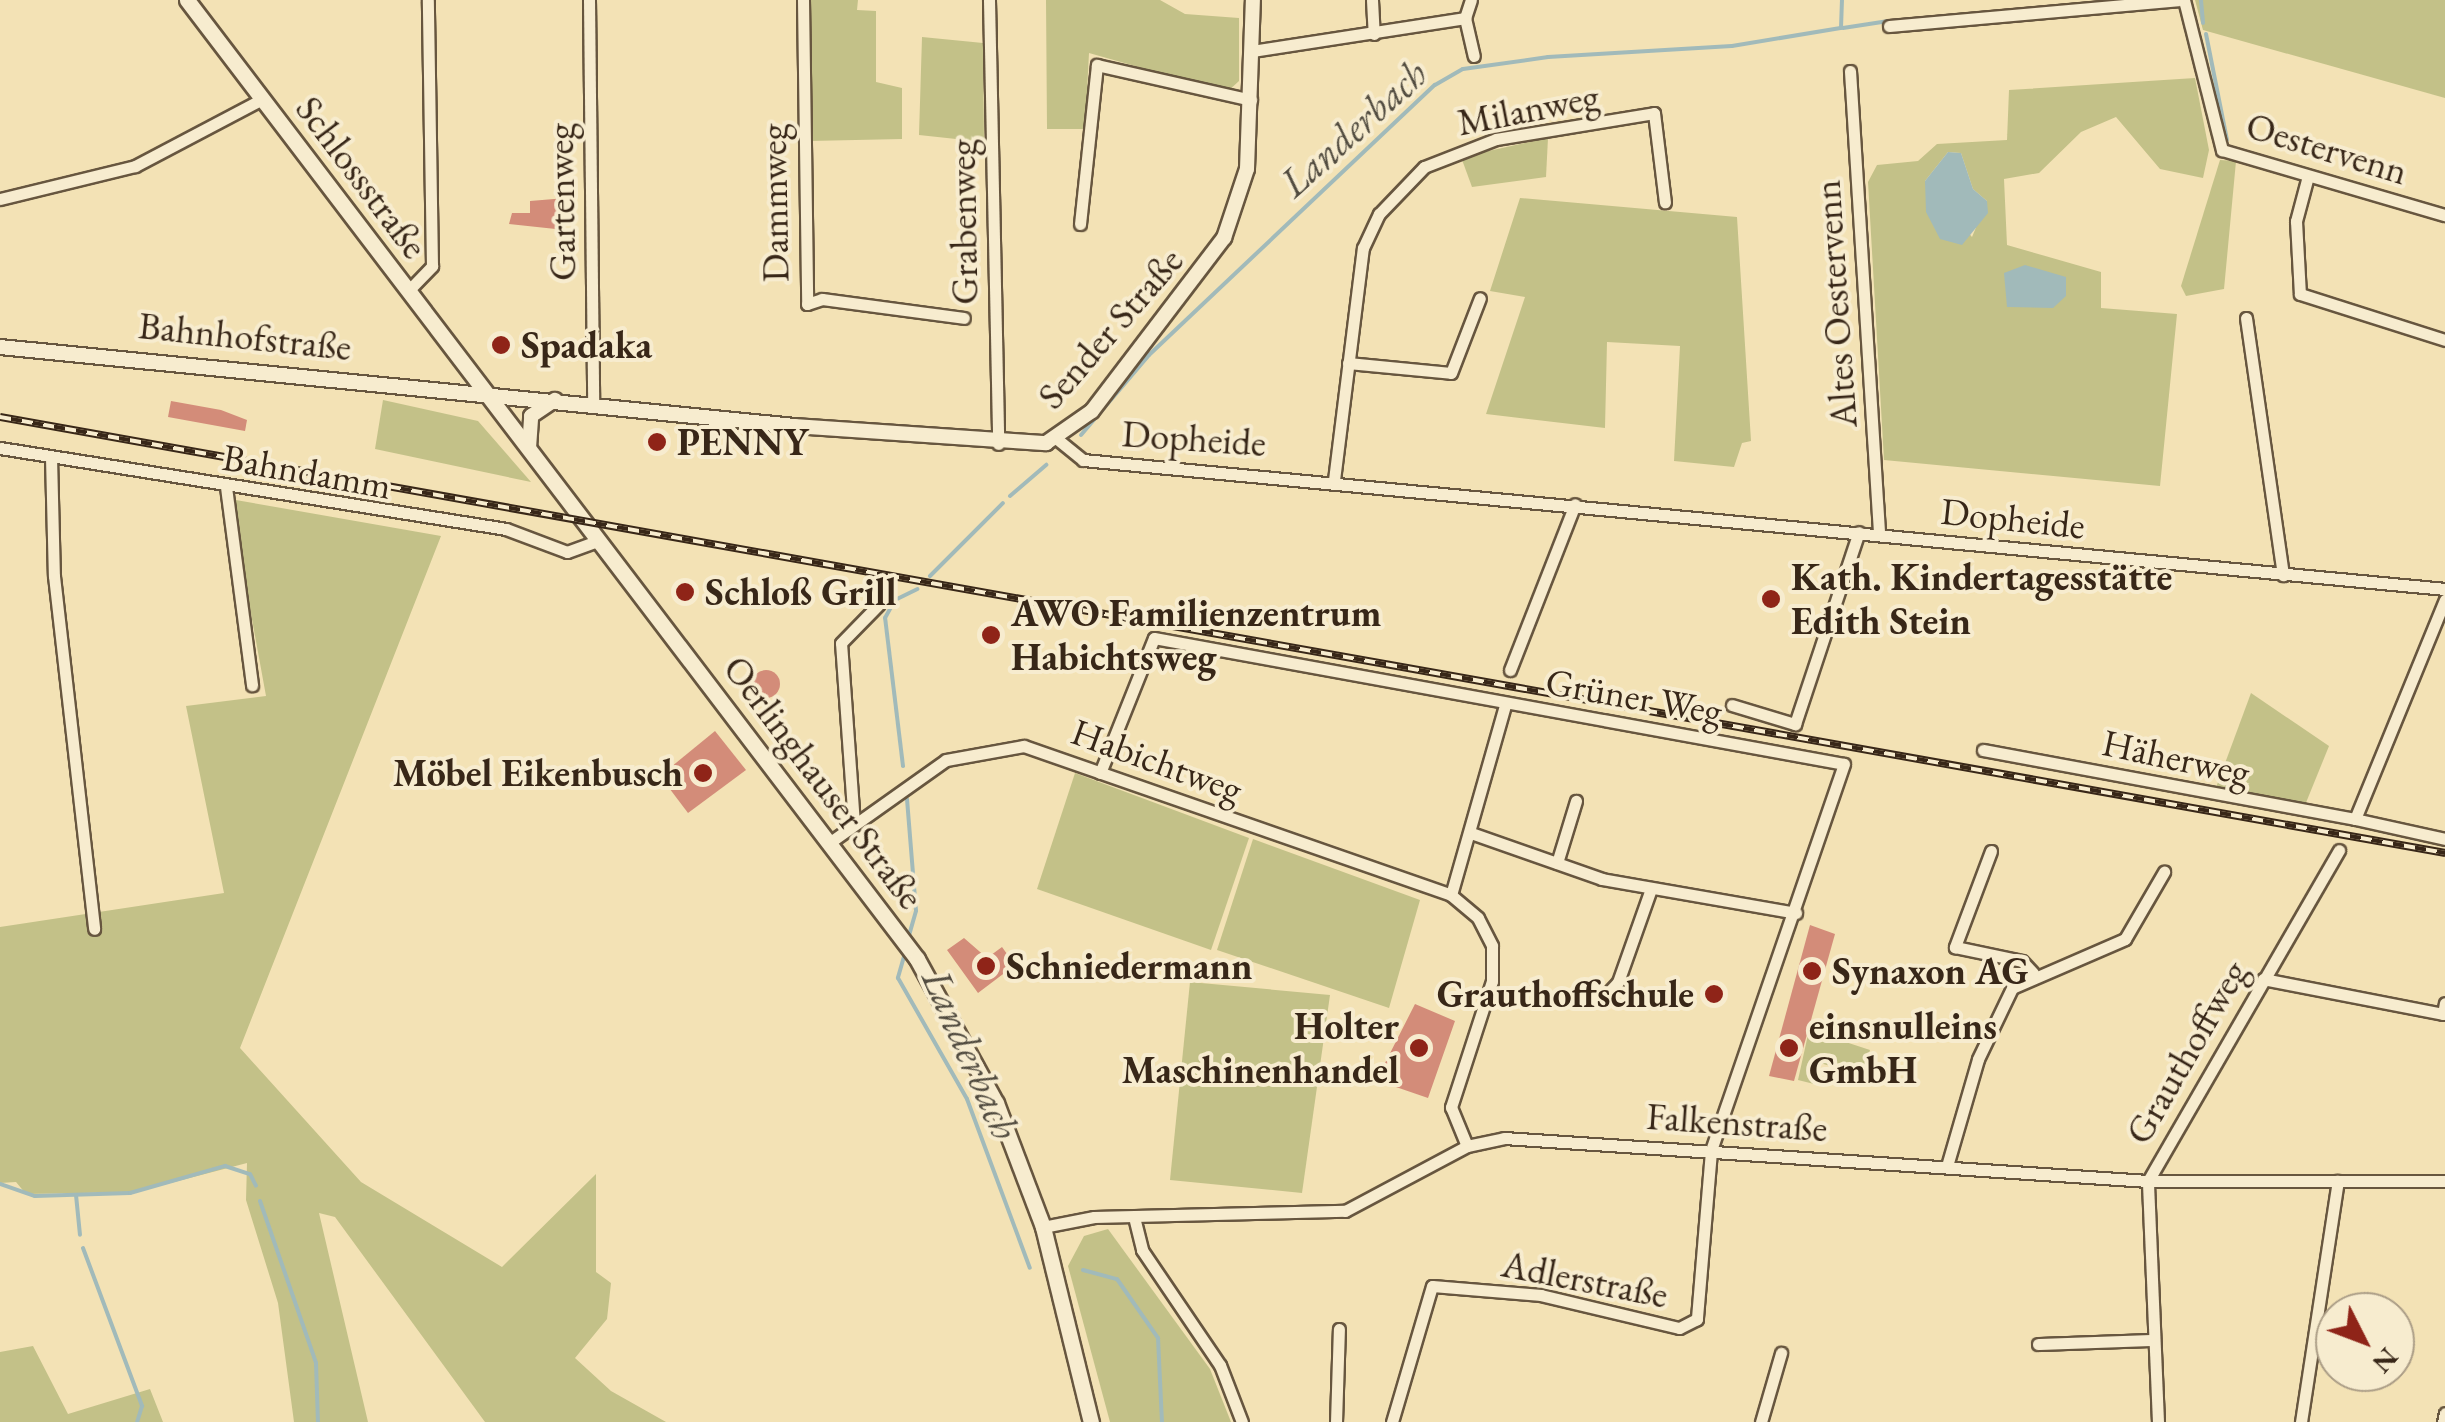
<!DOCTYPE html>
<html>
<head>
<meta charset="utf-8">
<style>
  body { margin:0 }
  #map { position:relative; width:2445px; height:1422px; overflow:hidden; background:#f3e2b5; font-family:"EB Garamond",serif }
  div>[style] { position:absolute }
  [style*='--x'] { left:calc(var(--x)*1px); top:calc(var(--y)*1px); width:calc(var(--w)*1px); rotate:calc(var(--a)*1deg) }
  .green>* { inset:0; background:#c3c188 }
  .water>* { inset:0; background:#a1baba }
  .stream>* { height:4px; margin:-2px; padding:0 2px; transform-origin:2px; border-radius:2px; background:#a1baba }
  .building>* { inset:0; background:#d38c79 }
  .round { border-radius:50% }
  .roads { filter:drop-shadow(2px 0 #67563f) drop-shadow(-2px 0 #67563f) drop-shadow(0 2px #67563f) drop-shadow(0 -2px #67563f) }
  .minor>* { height:11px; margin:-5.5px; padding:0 5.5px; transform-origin:5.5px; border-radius:5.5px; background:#f7eccf }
  .tertiary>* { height:14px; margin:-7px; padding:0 7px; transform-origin:7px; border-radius:7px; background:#f7eccf }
  .secondary>* { height:15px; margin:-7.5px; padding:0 7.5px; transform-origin:7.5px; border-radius:7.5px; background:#f7eccf }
  .rail>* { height:8px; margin-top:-4px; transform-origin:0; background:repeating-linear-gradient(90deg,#f7eccf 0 11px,#382718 0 22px); box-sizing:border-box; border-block:2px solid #382718 }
  .dots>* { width:28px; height:28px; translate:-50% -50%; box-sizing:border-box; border:5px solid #f7eccf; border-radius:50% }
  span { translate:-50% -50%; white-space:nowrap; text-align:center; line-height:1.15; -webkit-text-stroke:8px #f7eccf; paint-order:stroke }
  .street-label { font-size:38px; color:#382718 }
  .poi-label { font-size:38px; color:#382718; font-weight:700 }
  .left { translate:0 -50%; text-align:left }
  .right { translate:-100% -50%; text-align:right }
  .water-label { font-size:40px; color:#524c40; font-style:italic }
  .north { position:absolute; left:2315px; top:1292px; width:100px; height:100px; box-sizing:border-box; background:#f7eccf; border:2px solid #ab9d86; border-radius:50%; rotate:132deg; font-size:28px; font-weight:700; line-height:40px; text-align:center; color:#382718 }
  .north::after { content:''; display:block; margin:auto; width:35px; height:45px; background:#8f2418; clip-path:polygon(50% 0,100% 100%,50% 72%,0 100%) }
</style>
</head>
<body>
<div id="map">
  <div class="green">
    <i style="clip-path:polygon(810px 0,858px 0,857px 10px,876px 11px,876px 82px,902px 88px,902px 139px,809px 141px)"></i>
    <i style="clip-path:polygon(1046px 0,1160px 0,1185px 14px,1239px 18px,1239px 81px,1227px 92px,1089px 53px,1085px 129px,1047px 129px)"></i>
    <i style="clip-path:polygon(2195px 0,2445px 0,2445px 98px,2203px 30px)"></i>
    <i style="clip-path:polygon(922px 37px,983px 43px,984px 142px,919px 135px)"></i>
    <i style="clip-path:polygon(evenodd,2195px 78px,2209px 150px,2203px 178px,2160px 169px,2116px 117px,2081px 132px,2039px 173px,2004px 179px,2007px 245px,2101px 272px,2101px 308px,2177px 314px,2160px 486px,1884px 460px,1868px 182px,1877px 165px,1918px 161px,1937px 144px,2007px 140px,2009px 90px,2195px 78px,1948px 152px,1961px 153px,1973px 189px,1987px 201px,1972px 237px,1925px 181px,1948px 152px)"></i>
    <i style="clip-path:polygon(1548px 138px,1546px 177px,1472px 187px,1461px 157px)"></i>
    <i style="clip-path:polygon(2220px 160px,2236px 161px,2224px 289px,2186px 296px,2181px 286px)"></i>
    <i style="clip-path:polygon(1520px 198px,1737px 217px,1751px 441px,1742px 443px,1734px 467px,1674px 461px,1680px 346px,1607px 342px,1605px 428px,1486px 414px,1525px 297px,1490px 291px)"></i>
    <i style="clip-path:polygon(383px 400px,478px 421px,531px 482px,375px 449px)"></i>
    <i style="clip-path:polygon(230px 499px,441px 536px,240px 1048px,361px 1182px,502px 1267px,596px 1174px,596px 1272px,611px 1283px,607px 1319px,575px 1358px,611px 1391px,666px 1422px,485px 1422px,335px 1217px,319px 1213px,368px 1422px,294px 1422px,278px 1303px,246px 1200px,247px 1163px,136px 1192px,26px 1194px,16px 1182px,0 1183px,0 927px,224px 893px,186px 706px,266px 696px)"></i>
    <i style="clip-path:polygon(2251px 693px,2329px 746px,2303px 810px,2214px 793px)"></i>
    <i style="clip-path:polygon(1075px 773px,1249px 838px,1211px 950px,1037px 889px)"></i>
    <i style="clip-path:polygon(1253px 839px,1420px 900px,1389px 1008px,1217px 950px)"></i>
    <i style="clip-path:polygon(1190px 982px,1330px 995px,1302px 1193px,1170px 1180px)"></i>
    <i style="clip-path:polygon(1809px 1030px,1870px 1050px,1862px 1075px,1820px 1063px,1814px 1084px,1798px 1080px)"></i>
    <i style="clip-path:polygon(1108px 1229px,1210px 1369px,1231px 1422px,1110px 1422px,1068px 1266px,1084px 1236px)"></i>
    <i style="clip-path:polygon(33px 1346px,68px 1414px,150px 1389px,163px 1422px,0 1422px,0 1352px)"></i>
  </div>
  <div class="water">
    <i style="clip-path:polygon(1948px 152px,1961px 153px,1973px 189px,1987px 201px,1988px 213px,1962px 245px,1940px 239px,1926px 212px,1925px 181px)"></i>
    <i style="clip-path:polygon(2025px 265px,2066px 277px,2066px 296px,2053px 308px,2007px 307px,2004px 273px)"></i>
  </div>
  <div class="stream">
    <i style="--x:2201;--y:0;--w:23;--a:85"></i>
    <i style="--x:1843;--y:28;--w:46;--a:-8.8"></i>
    <i style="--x:2206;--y:34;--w:108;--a:78.8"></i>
    <i style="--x:1081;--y:435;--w:105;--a:-49.6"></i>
    <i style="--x:1149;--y:355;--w:393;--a:-43.4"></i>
    <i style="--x:1435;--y:85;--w:32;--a:-30"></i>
    <i style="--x:1463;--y:69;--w:86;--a:-8"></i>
    <i style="--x:1548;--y:57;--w:184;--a:-3.4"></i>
    <i style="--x:1732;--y:46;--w:110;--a:-9.4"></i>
    <i style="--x:1841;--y:28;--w:28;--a:-88"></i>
    <i style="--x:1010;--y:496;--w:48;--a:-40.7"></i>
    <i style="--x:930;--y:576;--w:103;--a:-45"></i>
    <i style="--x:903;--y:766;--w:149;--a:-96.9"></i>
    <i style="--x:885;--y:618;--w:21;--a:-61"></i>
    <i style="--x:895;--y:600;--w:25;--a:-26"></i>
    <i style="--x:907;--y:799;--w:112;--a:85.4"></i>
    <i style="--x:916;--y:911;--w:29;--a:106"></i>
    <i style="--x:905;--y:953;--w:26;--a:106"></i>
    <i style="--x:898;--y:978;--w:139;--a:60.3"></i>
    <i style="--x:967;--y:1099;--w:180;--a:69.6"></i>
    <i style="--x:0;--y:1184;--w:37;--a:19"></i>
    <i style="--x:35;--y:1196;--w:95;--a:-1.8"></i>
    <i style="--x:130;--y:1193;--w:99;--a:-15.9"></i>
    <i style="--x:225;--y:1166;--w:26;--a:18"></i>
    <i style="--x:250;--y:1174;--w:13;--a:63"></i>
    <i style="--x:76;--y:1195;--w:40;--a:84.3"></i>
    <i style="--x:260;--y:1201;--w:171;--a:70.9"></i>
    <i style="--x:316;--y:1363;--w:59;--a:88.1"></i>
    <i style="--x:83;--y:1248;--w:169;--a:69.5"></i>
    <i style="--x:142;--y:1406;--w:17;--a:107"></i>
    <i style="--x:1083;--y:1270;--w:35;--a:15"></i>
    <i style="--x:1117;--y:1279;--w:72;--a:55.2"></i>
    <i style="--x:1158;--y:1338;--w:84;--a:87.3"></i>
  </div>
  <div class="building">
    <i style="clip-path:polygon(566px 198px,565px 230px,509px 224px,512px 213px,530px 213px,530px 201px)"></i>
    <i style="clip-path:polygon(171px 401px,221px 410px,247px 420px,245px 431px,168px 417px)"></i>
    <i class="round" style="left:752px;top:670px;width:28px;height:28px"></i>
    <i style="clip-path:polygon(715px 731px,746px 770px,688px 813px,660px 776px)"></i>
    <i style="clip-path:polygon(1810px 925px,1835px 934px,1794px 1081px,1769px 1076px)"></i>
    <i style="clip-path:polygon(964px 938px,987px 958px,1002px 947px,1015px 965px,978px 993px,947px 950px)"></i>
    <i style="clip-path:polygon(1415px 1004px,1455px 1021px,1428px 1098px,1396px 1087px,1401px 1078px,1382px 1069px)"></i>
  </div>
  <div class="roads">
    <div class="minor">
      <i style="--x:589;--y:0;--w:403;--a:89.4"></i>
      <i style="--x:803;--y:0;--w:304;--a:89.2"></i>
      <i style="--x:807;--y:304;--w:16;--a:-18"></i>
      <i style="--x:822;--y:299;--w:143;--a:7.6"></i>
      <i style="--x:989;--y:0;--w:444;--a:88.8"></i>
      <i style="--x:1372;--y:0;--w:34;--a:87"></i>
      <i style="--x:2184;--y:0;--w:155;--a:75.8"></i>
      <i style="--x:2222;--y:150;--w:232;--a:16.3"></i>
      <i style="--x:1465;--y:18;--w:39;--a:77"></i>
      <i style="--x:1889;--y:26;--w:290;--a:-5.1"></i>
      <i style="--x:1252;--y:51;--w:216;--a:-8.8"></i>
      <i style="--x:1465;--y:18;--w:19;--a:-72"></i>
      <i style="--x:1850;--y:71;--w:463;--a:86.4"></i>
      <i style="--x:2308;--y:176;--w:47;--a:104.9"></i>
      <i style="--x:2296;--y:221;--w:73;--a:86.9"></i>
      <i style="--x:2300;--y:294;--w:152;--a:17.6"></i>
      <i style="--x:0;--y:199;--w:139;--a:-13.7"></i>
      <i style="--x:135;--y:166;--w:144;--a:-27.8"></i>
      <i style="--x:1080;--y:224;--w:160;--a:-83.9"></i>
      <i style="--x:1097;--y:65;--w:158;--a:12.8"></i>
      <i style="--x:408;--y:291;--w:35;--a:-46"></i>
      <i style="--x:432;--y:266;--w:266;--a:-90.9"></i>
      <i style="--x:2246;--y:318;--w:260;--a:81.8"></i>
      <i style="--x:1348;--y:363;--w:103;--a:5.5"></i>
      <i style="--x:1451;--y:373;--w:80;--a:-68.9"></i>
      <i style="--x:1057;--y:439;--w:33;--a:39"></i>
      <i style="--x:1083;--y:460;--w:1368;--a:5.41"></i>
      <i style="--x:0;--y:448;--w:512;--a:9.09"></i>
      <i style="--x:506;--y:529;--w:65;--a:20.7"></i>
      <i style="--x:567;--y:552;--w:33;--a:-20"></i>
      <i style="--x:51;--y:457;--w:119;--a:88.6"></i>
      <i style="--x:54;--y:576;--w:355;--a:83.5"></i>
      <i style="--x:1334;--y:480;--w:234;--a:-82.9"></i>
      <i style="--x:1363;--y:248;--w:38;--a:-65"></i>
      <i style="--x:1379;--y:214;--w:65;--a:-46.2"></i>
      <i style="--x:1424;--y:167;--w:77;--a:-21.3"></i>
      <i style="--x:1496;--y:139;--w:160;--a:-9.3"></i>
      <i style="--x:1654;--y:113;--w:90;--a:83"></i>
      <i style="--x:226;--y:487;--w:200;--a:82.5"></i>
      <i style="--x:1510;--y:670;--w:178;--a:-68.6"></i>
      <i style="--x:1732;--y:705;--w:66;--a:16.8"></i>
      <i style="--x:1795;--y:724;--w:202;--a:-71.6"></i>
      <i style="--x:1983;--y:750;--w:378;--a:10.5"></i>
      <i style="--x:1100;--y:773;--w:145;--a:-68.2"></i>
      <i style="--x:1154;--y:638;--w:701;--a:10.35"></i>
      <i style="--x:1844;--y:764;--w:409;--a:109"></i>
      <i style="--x:1711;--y:1151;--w:169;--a:94.8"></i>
      <i style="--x:1697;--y:1319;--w:20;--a:153"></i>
      <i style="--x:1679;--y:1328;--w:142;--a:-166.6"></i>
      <i style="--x:1541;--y:1295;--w:109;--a:-175.3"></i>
      <i style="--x:1432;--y:1286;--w:142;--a:106.4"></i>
      <i style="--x:2355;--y:819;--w:237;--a:-67.7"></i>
      <i style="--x:2355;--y:819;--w:92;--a:12.5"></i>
      <i style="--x:854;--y:824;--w:181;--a:-94.1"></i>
      <i style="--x:841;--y:643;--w:54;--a:-45.7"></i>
      <i style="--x:1471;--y:833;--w:139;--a:19.3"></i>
      <i style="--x:1602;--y:879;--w:197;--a:9.9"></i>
      <i style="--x:829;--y:843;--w:143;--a:-35.4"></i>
      <i style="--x:946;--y:760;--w:79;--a:-10.2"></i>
      <i style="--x:1024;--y:746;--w:452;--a:19.2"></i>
      <i style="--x:1451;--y:895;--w:35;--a:40"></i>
      <i style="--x:1478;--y:918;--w:31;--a:63"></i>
      <i style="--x:1492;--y:946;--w:35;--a:90"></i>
      <i style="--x:1492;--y:981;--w:133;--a:108"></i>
      <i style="--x:1451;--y:1107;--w:42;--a:67.7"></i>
      <i style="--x:1991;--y:851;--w:103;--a:110.6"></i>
      <i style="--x:1955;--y:947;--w:68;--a:11.8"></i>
      <i style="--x:2022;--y:961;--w:16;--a:47"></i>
      <i style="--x:1557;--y:863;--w:65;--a:-73"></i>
      <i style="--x:1451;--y:895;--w:198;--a:-74.1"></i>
      <i style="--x:2263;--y:979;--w:183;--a:11"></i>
      <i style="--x:2443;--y:1014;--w:11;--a:-80"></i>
      <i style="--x:1607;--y:994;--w:16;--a:-47"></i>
      <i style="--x:1618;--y:982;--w:99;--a:-70.5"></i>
      <i style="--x:1947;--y:1166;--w:111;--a:-73.8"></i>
      <i style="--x:1978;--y:1059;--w:79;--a:-64.4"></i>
      <i style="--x:2012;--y:988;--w:123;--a:-23.4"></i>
      <i style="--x:2125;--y:939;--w:78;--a:-59.8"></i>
      <i style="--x:1135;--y:1221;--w:30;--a:76"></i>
      <i style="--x:1142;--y:1250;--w:139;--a:55.9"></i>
      <i style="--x:1220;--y:1365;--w:61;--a:68.9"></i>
      <i style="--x:1043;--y:1227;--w:52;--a:-11.1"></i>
      <i style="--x:1094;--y:1217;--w:251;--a:-1.4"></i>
      <i style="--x:1345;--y:1211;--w:138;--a:-28"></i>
      <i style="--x:1467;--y:1146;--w:38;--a:-12"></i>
      <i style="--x:1504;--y:1138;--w:645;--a:3.82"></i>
      <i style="--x:2148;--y:1181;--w:297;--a:0"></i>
      <i style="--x:2038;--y:1344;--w:114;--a:-2"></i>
      <i style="--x:1336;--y:1422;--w:93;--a:-88.2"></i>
      <i style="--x:1761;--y:1422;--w:72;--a:-73.8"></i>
      <i style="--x:2158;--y:1422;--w:241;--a:-92.4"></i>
      <i style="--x:2148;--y:1181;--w:382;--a:-60"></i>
      <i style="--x:2301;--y:1422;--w:244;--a:-81.3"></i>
      <i style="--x:2443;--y:1422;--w:9;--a:-77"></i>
    </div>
    <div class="tertiary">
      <i style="--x:0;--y:347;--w:798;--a:5.68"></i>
      <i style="--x:794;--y:426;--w:253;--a:3.9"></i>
      <i style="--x:1046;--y:443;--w:56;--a:-34.8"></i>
      <i style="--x:1092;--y:411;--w:218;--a:-52.7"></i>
      <i style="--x:1224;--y:238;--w:73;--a:-71.6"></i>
      <i style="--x:1247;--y:169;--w:169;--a:-88"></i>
      <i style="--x:529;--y:448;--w:32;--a:-86"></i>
      <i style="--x:531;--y:416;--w:29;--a:-34"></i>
    </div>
    <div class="secondary">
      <i style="--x:187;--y:0;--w:1205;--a:52.72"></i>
      <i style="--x:917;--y:959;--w:164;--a:61.3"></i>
      <i style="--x:996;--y:1103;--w:133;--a:69.2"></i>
      <i style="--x:1043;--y:1227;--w:201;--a:76.2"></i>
    </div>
  </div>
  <div class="rail">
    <i style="--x:0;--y:417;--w:2484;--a:10.11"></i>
  </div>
  <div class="dots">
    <i style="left:501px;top:345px;background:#8f2418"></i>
    <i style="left:657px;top:442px;background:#8f2418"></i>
    <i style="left:685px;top:592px;background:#8f2418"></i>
    <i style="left:1771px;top:599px;background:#8f2418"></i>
    <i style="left:991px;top:635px;background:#8f2418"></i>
    <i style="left:703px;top:773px;background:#8f2418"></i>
    <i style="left:986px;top:966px;background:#8f2418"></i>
    <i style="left:1812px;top:971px;background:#8f2418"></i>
    <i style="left:1714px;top:994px;background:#8f2418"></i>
    <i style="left:1419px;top:1048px;background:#8f2418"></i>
    <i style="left:1789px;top:1048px;background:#8f2418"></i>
  </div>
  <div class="street-label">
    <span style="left:1528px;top:109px;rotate:-11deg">Milanweg</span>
    <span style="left:2327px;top:148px;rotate:17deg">Oestervenn</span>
    <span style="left:362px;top:177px;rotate:53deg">Schlossstraße</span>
    <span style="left:561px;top:202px;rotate:-91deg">Gartenweg</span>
    <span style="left:774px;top:203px;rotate:-91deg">Dammweg</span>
    <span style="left:963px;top:222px;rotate:-91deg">Grabenweg</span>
    <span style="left:1835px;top:304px;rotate:-94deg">Altes Oestervenn</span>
    <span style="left:1110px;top:328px;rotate:-49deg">Sender Straße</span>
    <span style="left:245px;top:336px;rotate:6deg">Bahnhofstraße</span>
    <span style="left:1194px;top:438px;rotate:4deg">Dopheide</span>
    <span style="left:307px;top:471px;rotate:10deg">Bahndamm</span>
    <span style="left:2013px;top:518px;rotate:6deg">Dopheide</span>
    <span style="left:1634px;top:696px;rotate:10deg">Grüner Weg</span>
    <span style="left:2176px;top:757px;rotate:12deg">Häherweg</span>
    <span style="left:1157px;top:760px;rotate:20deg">Habichtweg</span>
    <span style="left:824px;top:782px;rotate:53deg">Oerlinghauser Straße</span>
    <span style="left:2186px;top:1052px;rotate:-60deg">Grauthoffweg</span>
    <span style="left:1737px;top:1122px;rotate:4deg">Falkenstraße</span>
    <span style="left:1585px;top:1279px;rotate:11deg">Adlerstraße</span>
  </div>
  <div class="poi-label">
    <span class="left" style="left:521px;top:345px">Spadaka</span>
    <span class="left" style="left:677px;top:442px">PENNY</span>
    <span class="left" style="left:1791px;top:599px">Kath. Kindertagesstätte<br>Edith Stein</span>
    <span class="left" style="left:705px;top:592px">Schloß Grill</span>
    <span class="left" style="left:1011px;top:635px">AWO Familienzentrum<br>Habichtsweg</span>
    <span class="right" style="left:683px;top:773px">Möbel Eikenbusch</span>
    <span class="left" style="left:1006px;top:966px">Schniedermann</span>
    <span class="left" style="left:1832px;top:971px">Synaxon AG</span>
    <span class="right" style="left:1694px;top:994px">Grauthoffschule</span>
    <span class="right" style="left:1399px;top:1048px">Holter<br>Maschinenhandel</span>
    <span class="left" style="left:1809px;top:1048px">einsnulleins<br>GmbH</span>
  </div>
  <div class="water-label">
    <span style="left:1353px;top:128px;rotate:-42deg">Landerbach</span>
    <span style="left:971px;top:1054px;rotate:66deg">Landerbach</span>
  </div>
  <div class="north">N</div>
</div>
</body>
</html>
